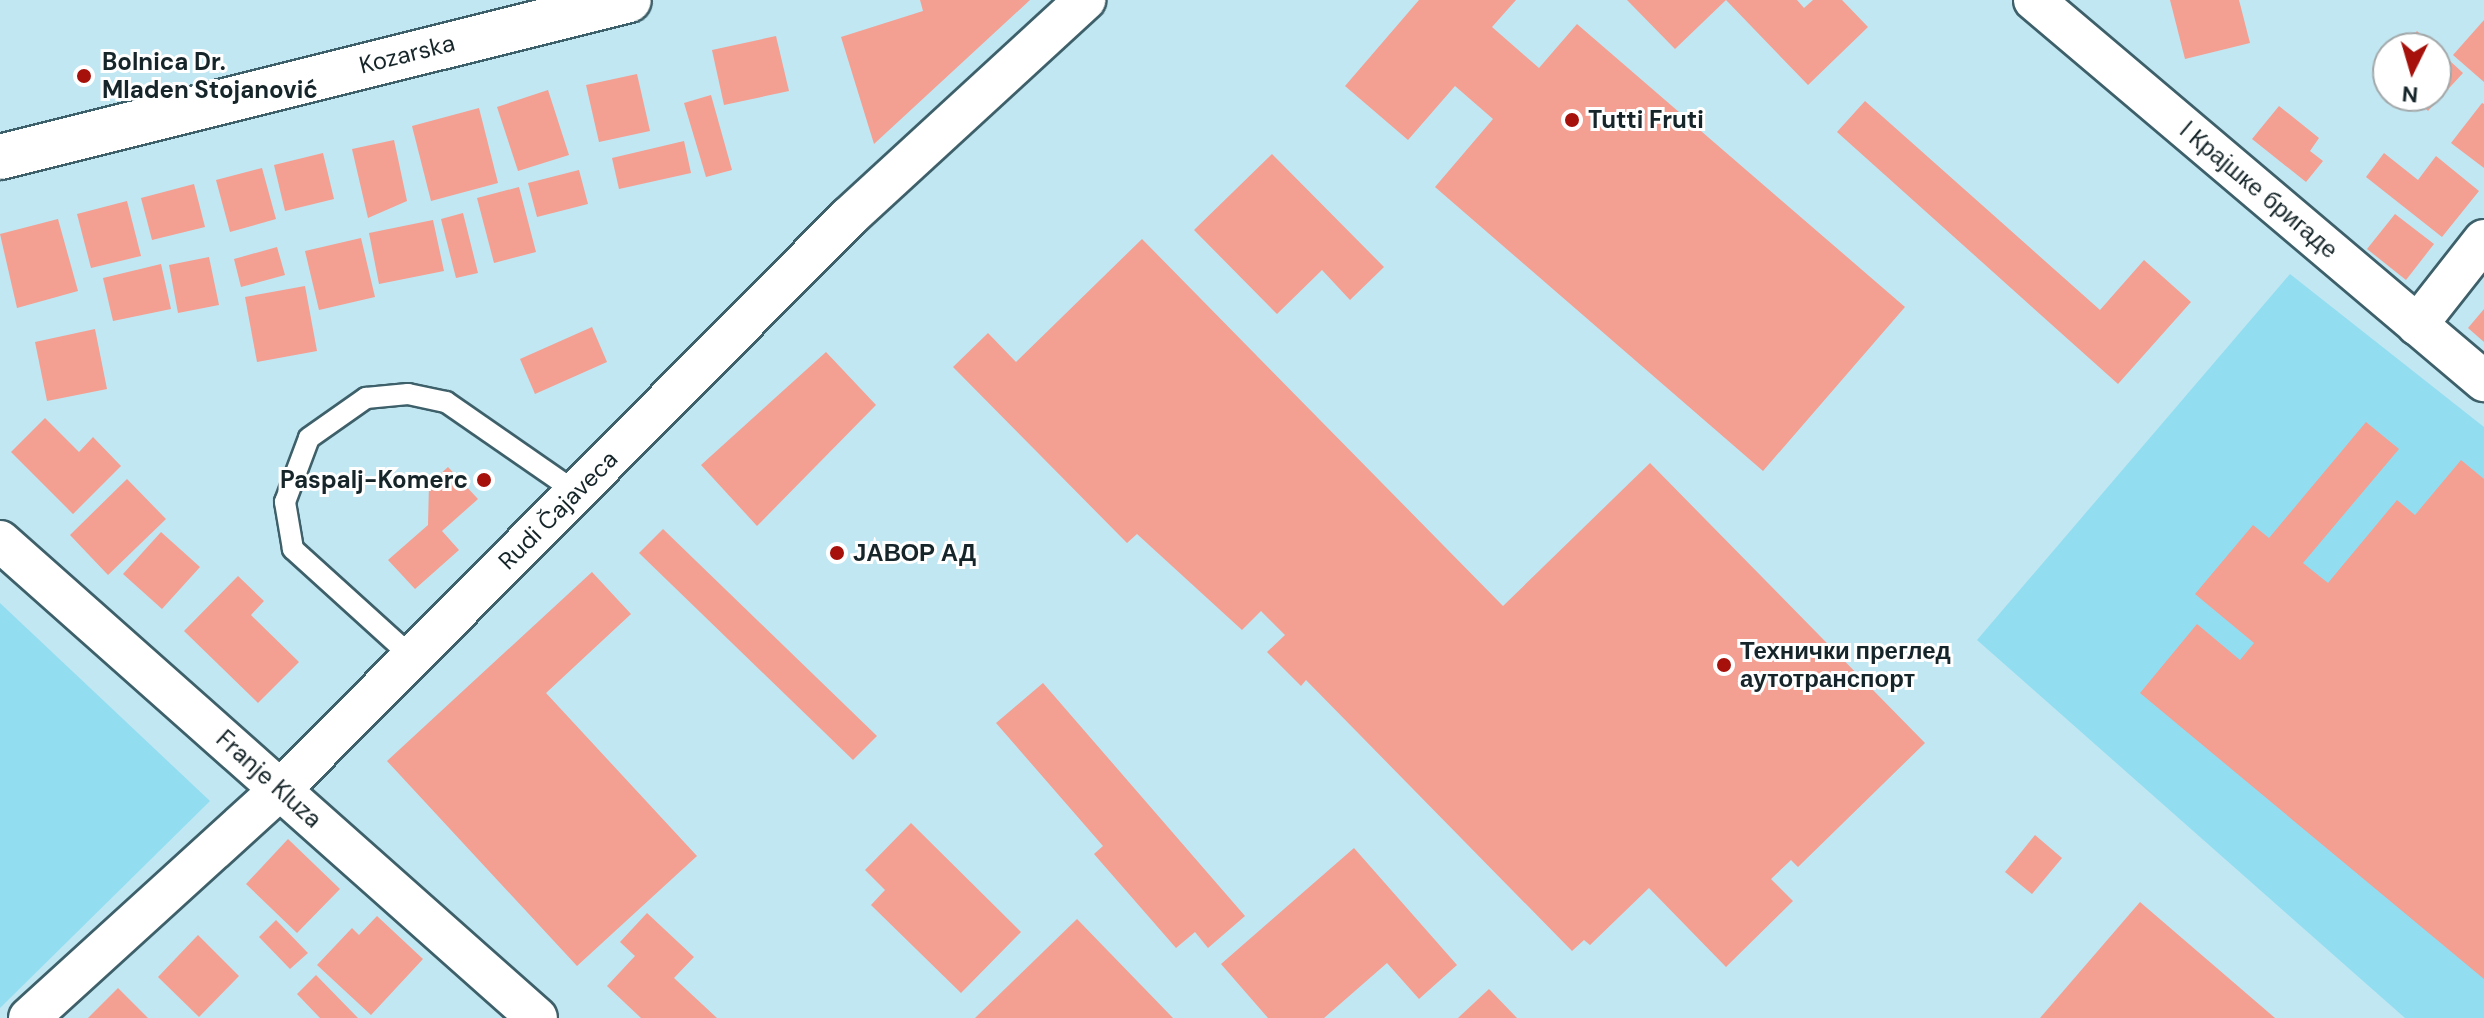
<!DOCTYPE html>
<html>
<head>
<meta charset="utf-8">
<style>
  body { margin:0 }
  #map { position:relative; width:2484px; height:1018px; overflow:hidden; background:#c1e7f2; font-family:"DM Sans",sans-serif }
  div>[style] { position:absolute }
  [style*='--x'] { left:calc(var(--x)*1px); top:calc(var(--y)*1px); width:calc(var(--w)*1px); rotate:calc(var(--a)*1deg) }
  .green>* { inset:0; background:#93ddf1 }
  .building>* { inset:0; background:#f39f92 }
  .roads { filter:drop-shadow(2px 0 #3e606a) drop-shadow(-2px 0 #3e606a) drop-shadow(0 2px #3e606a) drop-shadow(0 -2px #3e606a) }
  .lane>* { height:20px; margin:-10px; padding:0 10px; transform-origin:10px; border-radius:10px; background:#fff }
  .street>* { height:40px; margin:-20px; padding:0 20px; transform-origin:20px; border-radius:20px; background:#fff }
  .secondary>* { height:44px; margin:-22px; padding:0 22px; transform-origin:22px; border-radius:22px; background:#fff }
  .dots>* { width:22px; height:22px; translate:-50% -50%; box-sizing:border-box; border:4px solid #fff; border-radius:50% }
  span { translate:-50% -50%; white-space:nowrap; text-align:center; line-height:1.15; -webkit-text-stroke:6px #fff; paint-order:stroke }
  .street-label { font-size:24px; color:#162529 }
  .poi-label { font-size:24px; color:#162529; font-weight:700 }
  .left { translate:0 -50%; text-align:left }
  .right { translate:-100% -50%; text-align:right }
  .north { position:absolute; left:2372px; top:32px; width:80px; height:80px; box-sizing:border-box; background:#fff; border:2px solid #a2a8a9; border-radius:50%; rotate:185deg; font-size:22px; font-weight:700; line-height:32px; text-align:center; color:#162529 }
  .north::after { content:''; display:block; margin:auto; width:28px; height:36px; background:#a6110b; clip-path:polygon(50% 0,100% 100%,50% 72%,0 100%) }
</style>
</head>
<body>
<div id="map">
  <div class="green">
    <i style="clip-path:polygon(2290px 274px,2484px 427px,2484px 1018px,2405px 1018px,1977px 640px)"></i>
    <i style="clip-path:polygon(0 603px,210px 801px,0 1008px)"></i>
  </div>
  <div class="building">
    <i style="clip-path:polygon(920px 0,1030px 0,874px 144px,841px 37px,923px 11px)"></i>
    <i style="clip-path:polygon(1419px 0,1516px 0,1492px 27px,1539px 68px,1577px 24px,1905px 307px,1763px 471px,1435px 187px,1493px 119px,1455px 86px,1408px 140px,1345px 86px)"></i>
    <i style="clip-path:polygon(1627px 0,1726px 0,1675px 49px)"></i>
    <i style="clip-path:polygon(1726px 0,1797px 0,1804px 8px,1813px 0,1842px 0,1868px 27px,1808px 85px)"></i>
    <i style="clip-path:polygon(2170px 0,2239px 0,2250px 43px,2185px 59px)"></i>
    <i style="clip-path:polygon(2484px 20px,2484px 82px,2453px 55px)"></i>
    <i style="clip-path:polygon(2417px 31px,2436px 48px,2401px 48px)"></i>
    <i style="clip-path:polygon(776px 36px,789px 91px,724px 105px,712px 50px)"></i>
    <i style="clip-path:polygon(2436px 48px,2463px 73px,2428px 111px,2412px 96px,2436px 96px)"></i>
    <i style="clip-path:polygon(637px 74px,650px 131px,599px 142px,586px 85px)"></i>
    <i style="clip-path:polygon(548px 90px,569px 155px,518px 171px,497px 107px)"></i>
    <i style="clip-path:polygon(711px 95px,732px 170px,706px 177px,684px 103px)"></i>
    <i style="clip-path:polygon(1865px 101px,2100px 310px,2144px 260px,2191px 302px,2118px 384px,1837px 132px)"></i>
    <i style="clip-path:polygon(2482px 103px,2484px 104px,2484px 168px,2451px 143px)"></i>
    <i style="clip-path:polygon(2279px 106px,2319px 138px,2310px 151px,2323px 161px,2306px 182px,2252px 139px)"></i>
    <i style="clip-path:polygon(479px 108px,498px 183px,431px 201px,412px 126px)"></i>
    <i style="clip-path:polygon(394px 140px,407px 201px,368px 218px,352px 149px)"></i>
    <i style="clip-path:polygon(684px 141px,691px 173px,619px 189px,612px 158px)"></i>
    <i style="clip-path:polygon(323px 153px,334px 199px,285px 211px,274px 165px)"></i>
    <i style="clip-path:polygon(2384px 153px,2418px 180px,2436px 156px,2479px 191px,2442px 237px,2366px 177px)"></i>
    <i style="clip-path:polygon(1272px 154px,1384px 267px,1350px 300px,1322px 270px,1277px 314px,1194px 230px)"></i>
    <i style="clip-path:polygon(262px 168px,276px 219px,230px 232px,216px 180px)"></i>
    <i style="clip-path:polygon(579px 170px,588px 204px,537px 217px,528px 183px)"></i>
    <i style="clip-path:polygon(194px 184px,205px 227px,152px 240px,141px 198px)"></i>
    <i style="clip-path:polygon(519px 187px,536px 252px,494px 263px,477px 198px)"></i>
    <i style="clip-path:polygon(127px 201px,141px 256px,91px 268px,77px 214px)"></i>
    <i style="clip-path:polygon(463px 213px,478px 273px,456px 278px,441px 219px)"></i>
    <i style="clip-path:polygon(2395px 214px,2434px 244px,2406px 280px,2367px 249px)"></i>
    <i style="clip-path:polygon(58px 219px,78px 291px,17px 308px,0 234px)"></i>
    <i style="clip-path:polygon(433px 220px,444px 271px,379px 284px,369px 233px)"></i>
    <i style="clip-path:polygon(361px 238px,375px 297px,319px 310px,305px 251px)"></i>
    <i style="clip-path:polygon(1142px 239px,1503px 606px,1650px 463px,1925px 743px,1798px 867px,1791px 860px,1771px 879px,1793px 901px,1726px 967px,1649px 888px,1590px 945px,1584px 940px,1572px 951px,1306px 680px,1301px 686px,1267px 652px,1285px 635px,1261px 611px,1242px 630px,1137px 534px,1127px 543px,953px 367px,988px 333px,1016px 362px)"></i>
    <i style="clip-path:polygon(277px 247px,285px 275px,241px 287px,234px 259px)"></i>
    <i style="clip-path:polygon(209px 257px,219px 305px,178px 313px,169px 265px)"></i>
    <i style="clip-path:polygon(161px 264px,171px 309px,113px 321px,103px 278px)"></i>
    <i style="clip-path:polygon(305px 286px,317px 351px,257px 362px,245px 297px)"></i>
    <i style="clip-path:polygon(2484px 309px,2484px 342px,2468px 328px)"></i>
    <i style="clip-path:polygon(592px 327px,607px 362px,535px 394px,520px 359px)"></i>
    <i style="clip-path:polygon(95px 329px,107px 389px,47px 401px,35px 342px)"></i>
    <i style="clip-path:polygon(826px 352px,876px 405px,757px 526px,701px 465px)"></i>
    <i style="clip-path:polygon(45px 418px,79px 452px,93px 437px,121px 466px,73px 514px,11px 452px)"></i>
    <i style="clip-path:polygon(2366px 422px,2399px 449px,2303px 563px,2328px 583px,2397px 500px,2415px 515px,2461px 460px,2484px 479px,2484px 979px,2140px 693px,2197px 624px,2240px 660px,2254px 643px,2195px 594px,2253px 525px,2269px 538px)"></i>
    <i style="clip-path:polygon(448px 467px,478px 499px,442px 531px,459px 550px,415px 589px,388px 560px,428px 525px,429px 484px)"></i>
    <i style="clip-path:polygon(127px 479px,166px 519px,108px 575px,70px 535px)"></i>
    <i style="clip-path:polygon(663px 529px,877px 736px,853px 760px,639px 553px)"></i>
    <i style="clip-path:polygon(161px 532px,200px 567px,162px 609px,123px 574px)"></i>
    <i style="clip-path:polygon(592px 572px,631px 614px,546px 693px,697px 856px,577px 966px,387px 761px)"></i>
    <i style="clip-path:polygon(238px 576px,264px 601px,251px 615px,299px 662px,258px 703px,184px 631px)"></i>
    <i style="clip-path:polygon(1043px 683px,1245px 916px,1208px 948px,1195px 932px,1176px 948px,1094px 854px,1103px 846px,996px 723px)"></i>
    <i style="clip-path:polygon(911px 823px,1021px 932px,961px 993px,871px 905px,885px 890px,865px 870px)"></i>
    <i style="clip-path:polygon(2035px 835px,2062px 858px,2032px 894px,2005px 872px)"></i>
    <i style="clip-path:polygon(288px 839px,340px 889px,297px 933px,246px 884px)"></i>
    <i style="clip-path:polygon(1354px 848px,1457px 965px,1419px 999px,1387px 963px,1324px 1018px,1268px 1018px,1221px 964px)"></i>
    <i style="clip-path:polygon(2140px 902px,2275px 1018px,2040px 1018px)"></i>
    <i style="clip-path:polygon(647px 913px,694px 957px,674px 978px,717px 1018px,641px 1018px,607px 986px,635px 956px,620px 942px)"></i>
    <i style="clip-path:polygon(377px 916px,423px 959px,371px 1015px,317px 965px,352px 928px,359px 935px)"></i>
    <i style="clip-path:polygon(1077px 919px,1173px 1018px,975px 1018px)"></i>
    <i style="clip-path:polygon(276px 920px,308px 953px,290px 969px,259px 937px)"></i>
    <i style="clip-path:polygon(198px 935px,239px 976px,199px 1017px,158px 977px)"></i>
    <i style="clip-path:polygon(316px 975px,358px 1018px,320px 1018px,297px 994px)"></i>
    <i style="clip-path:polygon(118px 988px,148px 1018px,88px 1018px)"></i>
    <i style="clip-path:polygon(1489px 989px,1517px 1018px,1458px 1018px)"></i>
  </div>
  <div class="roads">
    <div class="lane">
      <i style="--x:412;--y:657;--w:161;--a:-137.8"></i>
      <i style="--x:293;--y:549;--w:48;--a:-99.7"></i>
      <i style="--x:285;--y:502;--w:68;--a:-69.4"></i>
      <i style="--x:309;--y:438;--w:70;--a:-35.1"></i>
      <i style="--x:366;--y:398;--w:42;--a:-5.4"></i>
      <i style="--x:408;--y:394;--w:39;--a:12"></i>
      <i style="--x:446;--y:402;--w:158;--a:34.7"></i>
    </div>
    <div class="street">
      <i style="--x:2034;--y:0;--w:590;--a:40.25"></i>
      <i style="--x:2417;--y:325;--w:108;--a:-51.8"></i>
      <i style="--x:0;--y:541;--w:718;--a:41.61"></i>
      <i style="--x:29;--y:1018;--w:341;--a:-42.3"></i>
      <i style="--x:281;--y:789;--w:806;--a:-45.2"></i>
      <i style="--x:849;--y:217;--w:321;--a:-42.6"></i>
    </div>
    <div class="secondary">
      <i style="--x:0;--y:157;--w:648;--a:-14.01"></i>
    </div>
  </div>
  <div class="dots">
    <i style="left:84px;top:76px;background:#a6110b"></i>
    <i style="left:1572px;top:120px;background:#a6110b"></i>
    <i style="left:484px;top:480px;background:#a6110b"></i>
    <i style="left:837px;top:553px;background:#a6110b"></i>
    <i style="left:1724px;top:665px;background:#a6110b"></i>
  </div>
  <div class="street-label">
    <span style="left:407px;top:54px;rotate:-14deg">Kozarska</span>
    <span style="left:2259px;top:190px;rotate:40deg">I Крајшке бригаде</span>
    <span style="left:558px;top:510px;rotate:-45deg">Rudi Čajaveca</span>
    <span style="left:269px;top:779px;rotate:42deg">Franje Kluza</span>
  </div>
  <div class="poi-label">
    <span class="left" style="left:102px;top:76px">Bolnica Dr.<br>Mladen Stojanović</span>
    <span class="left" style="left:1588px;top:120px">Tutti Fruti</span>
    <span class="right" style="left:468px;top:480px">Paspalj-Komerc</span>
    <span class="left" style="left:853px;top:553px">ЈАВОР АД</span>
    <span class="left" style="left:1740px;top:665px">Технички преглед<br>аутотранспорт</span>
  </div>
  <div class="north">N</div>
</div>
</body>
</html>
